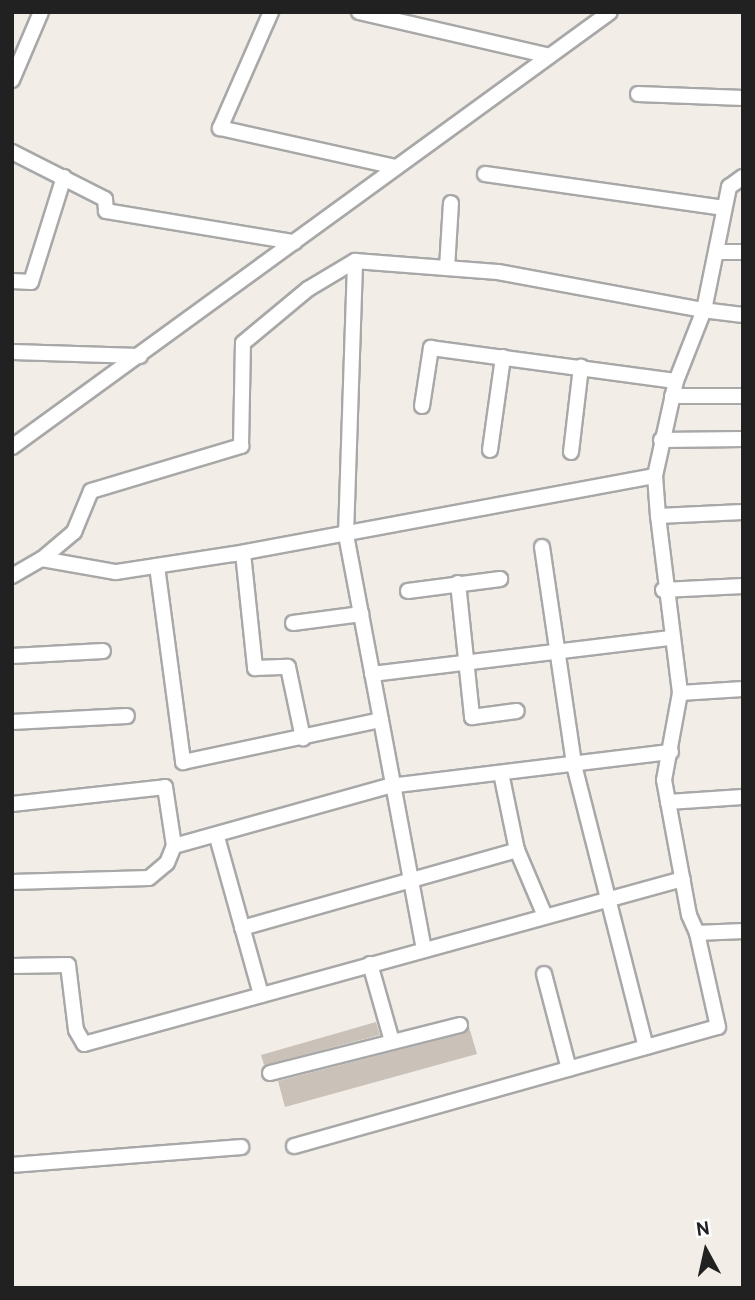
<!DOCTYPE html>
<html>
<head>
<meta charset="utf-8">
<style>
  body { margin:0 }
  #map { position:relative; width:755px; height:1300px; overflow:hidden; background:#f2eee7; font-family:Overpass,sans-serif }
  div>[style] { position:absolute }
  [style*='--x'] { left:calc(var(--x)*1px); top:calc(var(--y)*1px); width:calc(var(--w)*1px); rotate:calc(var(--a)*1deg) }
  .building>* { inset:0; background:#cac1b9 }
  .roads { filter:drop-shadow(2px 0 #a8a8a8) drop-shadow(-2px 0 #a8a8a8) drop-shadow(0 2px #a8a8a8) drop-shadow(0 -2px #a8a8a8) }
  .minor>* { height:14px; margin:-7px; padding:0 7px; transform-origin:7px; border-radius:7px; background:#fff }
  span { translate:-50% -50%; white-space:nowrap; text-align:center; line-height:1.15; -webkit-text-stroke:6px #fff; paint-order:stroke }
  .frame { position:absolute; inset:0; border:14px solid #212121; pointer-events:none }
  .north { position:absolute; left:671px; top:1216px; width:70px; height:70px; -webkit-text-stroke:5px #fff; paint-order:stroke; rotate:352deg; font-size:19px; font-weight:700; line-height:28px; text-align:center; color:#212121 }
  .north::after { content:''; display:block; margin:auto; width:24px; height:32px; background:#212121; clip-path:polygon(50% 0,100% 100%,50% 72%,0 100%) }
</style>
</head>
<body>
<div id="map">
  <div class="building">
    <i style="clip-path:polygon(376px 1022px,380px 1035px,264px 1065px,261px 1055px)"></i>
    <i style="clip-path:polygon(469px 1027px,477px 1054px,285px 1107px,278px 1081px,462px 1034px)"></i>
  </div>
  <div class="roads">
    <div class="minor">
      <i style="--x:271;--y:12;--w:127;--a:113.7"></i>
      <i style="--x:220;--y:128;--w:180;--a:12.5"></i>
      <i style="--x:359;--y:12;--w:195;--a:13"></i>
      <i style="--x:12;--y:80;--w:74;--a:-66.9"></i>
      <i style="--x:638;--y:94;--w:105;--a:2.2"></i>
      <i style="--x:12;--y:152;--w:104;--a:26.8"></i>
      <i style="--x:105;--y:199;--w:12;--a:85"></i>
      <i style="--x:106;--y:211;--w:191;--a:9.4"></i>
      <i style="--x:485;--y:174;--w:240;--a:8.1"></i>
      <i style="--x:716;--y:252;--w:27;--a:0"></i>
      <i style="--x:447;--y:268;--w:65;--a:-86.5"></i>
      <i style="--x:12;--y:281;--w:19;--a:3"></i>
      <i style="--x:31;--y:282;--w:110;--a:-72.6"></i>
      <i style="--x:743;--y:315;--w:39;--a:-173"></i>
      <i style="--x:704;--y:310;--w:76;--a:111.5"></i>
      <i style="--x:676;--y:381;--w:97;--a:102.5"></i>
      <i style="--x:655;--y:476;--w:40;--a:85.7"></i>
      <i style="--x:658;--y:516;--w:85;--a:-2.7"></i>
      <i style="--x:12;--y:352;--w:128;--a:1.8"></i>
      <i style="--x:672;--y:396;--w:71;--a:0"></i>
      <i style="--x:422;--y:406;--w:59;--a:-81.2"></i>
      <i style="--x:431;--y:348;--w:247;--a:7.7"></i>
      <i style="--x:661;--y:440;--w:82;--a:-0.7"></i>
      <i style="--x:12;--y:447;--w:739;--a:-36.03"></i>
      <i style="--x:490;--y:450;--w:94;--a:-82"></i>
      <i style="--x:571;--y:452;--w:86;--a:-83.3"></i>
      <i style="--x:658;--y:516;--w:178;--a:82.9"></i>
      <i style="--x:680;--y:693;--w:88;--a:100.4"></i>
      <i style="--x:664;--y:780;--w:137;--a:79.5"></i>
      <i style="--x:689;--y:915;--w:20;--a:66"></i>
      <i style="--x:697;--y:933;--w:46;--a:-2.5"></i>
      <i style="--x:542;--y:547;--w:220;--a:81.6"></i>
      <i style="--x:574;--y:765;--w:291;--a:75.7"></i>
      <i style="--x:243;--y:553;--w:116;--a:84"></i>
      <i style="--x:255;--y:668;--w:33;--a:-2"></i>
      <i style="--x:288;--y:667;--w:73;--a:78.1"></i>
      <i style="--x:42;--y:559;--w:42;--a:-40.2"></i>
      <i style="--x:74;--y:532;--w:44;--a:-67.5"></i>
      <i style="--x:91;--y:491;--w:157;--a:-16.7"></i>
      <i style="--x:241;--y:446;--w:103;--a:-88.9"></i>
      <i style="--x:243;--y:343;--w:85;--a:-39.7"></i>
      <i style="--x:308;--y:289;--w:55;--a:-30.8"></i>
      <i style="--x:157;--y:566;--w:198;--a:82.4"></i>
      <i style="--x:183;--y:762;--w:202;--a:-12"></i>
      <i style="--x:381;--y:720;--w:233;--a:79.4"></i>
      <i style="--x:12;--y:576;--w:34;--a:-30"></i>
      <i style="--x:42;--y:559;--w:75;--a:10"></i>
      <i style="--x:116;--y:572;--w:119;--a:-8.7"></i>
      <i style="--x:234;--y:554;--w:428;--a:-10.5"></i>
      <i style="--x:458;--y:583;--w:135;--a:84"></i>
      <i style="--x:472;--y:717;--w:45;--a:-7.6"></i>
      <i style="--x:663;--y:590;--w:80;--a:-2.9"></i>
      <i style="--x:408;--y:591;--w:93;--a:-7.4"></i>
      <i style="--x:293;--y:623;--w:69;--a:-7.5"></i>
      <i style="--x:12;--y:656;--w:91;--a:-3.1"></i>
      <i style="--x:372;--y:674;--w:301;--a:-6.9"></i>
      <i style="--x:680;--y:693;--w:63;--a:-3.6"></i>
      <i style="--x:381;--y:720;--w:188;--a:-100.7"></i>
      <i style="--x:346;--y:535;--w:274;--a:-88.1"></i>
      <i style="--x:355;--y:261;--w:143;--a:4.4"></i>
      <i style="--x:498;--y:272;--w:209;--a:10.5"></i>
      <i style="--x:704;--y:310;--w:126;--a:-78.5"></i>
      <i style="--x:729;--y:187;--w:17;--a:-36"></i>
      <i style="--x:12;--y:722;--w:115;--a:-3"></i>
      <i style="--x:501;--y:773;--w:79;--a:78.3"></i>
      <i style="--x:668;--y:802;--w:75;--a:-3.8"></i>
      <i style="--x:12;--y:804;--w:154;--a:-6.3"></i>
      <i style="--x:165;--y:787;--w:60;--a:81.3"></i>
      <i style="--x:174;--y:846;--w:223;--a:-15.6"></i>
      <i style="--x:389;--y:786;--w:284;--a:-6.9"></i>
      <i style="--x:217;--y:837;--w:164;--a:74.4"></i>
      <i style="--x:12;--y:882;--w:137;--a:-1.7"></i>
      <i style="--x:149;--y:878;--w:23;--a:-40"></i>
      <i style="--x:167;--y:863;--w:18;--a:-68"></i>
      <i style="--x:242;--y:928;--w:286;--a:-15.8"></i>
      <i style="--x:517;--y:850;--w:72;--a:67"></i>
      <i style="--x:370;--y:964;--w:80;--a:74.1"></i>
      <i style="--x:12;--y:966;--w:56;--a:-1"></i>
      <i style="--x:68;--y:965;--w:65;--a:83"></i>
      <i style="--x:76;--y:1030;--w:16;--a:60"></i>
      <i style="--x:84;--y:1044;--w:621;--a:-15.4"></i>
      <i style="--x:544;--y:974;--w:98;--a:75.3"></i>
      <i style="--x:270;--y:1073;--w:196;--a:-14.2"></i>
      <i style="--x:294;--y:1146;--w:440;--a:-15.7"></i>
      <i style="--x:718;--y:1027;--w:96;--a:-102.6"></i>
      <i style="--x:12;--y:1165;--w:230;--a:-4.5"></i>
    </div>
  </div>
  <div class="frame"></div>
  <div class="north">N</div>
</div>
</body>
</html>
